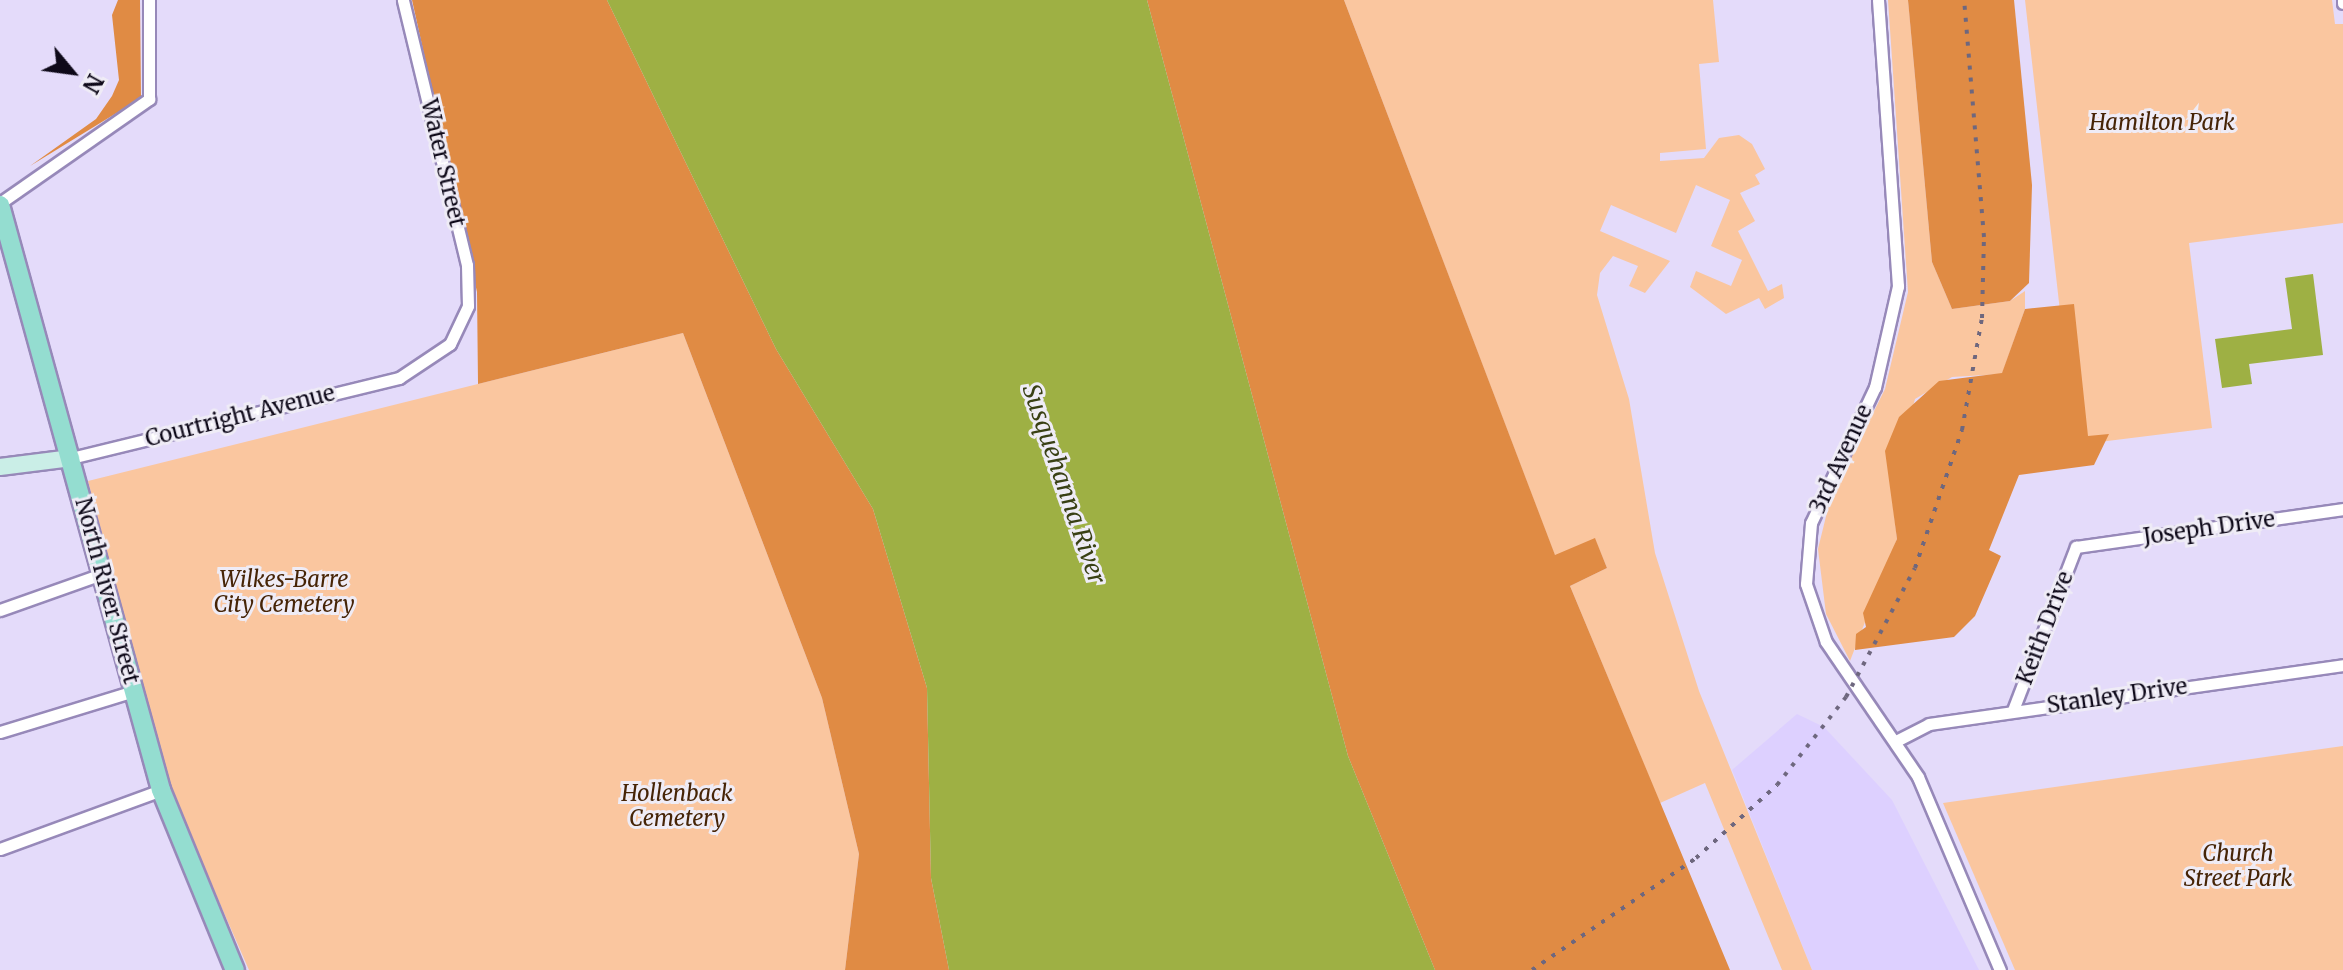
<!DOCTYPE html>
<html>
<head>
<meta charset="utf-8">
<style>
  body { margin:0 }
  #map { position:relative; width:2343px; height:970px; overflow:hidden; background:#e4dbfa; font-family:Merriweather,serif }
  div>[style] { position:absolute }
  [style*='--x'] { left:calc(var(--x)*1px); top:calc(var(--y)*1px); width:calc(var(--w)*1px); rotate:calc(var(--a)*1deg) }
  .built>* { inset:0; background:#ddd0ff }
  .green>* { inset:0; background:#fac69f }
  .forest>* { inset:0; background:#e08b44 }
  .water>* { inset:0; background:#9eb044 }
  .roads { filter:drop-shadow(2px 0 #9789b9) drop-shadow(-2px 0 #9789b9) drop-shadow(0 2px #9789b9) drop-shadow(0 -2px #9789b9) }
  .street>* { height:11px; margin:-5.5px; padding:0 5.5px; transform-origin:5.5px; border-radius:5.5px; background:#fff }
  .secondary>* { height:16px; margin:-8px; padding:0 8px; transform-origin:8px; border-radius:8px; background:#caeee7 }
  .primary>* { height:18px; margin:-9px; padding:0 9px; transform-origin:9px; border-radius:9px; background:#94ddd0 }
  .rail>* { height:4px; margin-top:-2px; transform-origin:0; background:repeating-linear-gradient(90deg,#6e677e 0 4px,transparent 0 12px) }
  span { translate:-50% -50%; white-space:nowrap; text-align:center; line-height:1.15; -webkit-text-stroke:6px #efecf6; paint-order:stroke }
  .park-label { font-size:22px; color:#462406; font-style:italic }
  .street-label { font-size:22px; color:#0e0919 }
  .water-label { font-size:24px; color:#394014; font-style:italic }
  .north { position:absolute; left:32px; top:32px; width:80px; height:80px; -webkit-text-stroke:6px #efecf6; paint-order:stroke; rotate:119deg; font-size:22px; font-weight:700; line-height:32px; text-align:center; color:#0e0919 }
  .north::after { content:''; display:block; margin:auto; width:28px; height:36px; background:#0e0919; clip-path:polygon(50% 0,100% 100%,50% 72%,0 100%) }
</style>
</head>
<body>
<div id="map">
  <div class="built">
    <i style="clip-path:polygon(1797px 714px,1824px 727px,1892px 800px,1979px 970px,1812px 970px,1732px 770px)"></i>
  </div>
  <div class="green">
    <i style="clip-path:polygon(1344px 0,1713px 0,1719px 62px,1699px 64px,1706px 149px,1660px 153px,1660px 161px,1704px 158px,1719px 138px,1739px 135px,1752px 144px,1765px 169px,1755px 175px,1760px 184px,1740px 193px,1755px 221px,1738px 231px,1768px 291px,1782px 284px,1784px 298px,1765px 309px,1759px 298px,1726px 314px,1690px 287px,1696px 271px,1731px 286px,1742px 260px,1711px 246px,1730px 200px,1696px 185px,1676px 233px,1611px 205px,1600px 231px,1670px 261px,1645px 293px,1629px 286px,1638px 266px,1613px 256px,1600px 273px,1597px 295px,1629px 399px,1655px 553px,1699px 691px,1812px 970px,1782px 970px,1705px 783px,1660px 803px,1570px 586px,1607px 568px,1595px 539px,1555px 556px)"></i>
    <i style="clip-path:polygon(1888px 0,1908px 0,1932px 262px,1952px 309px,2010px 301px,2025px 291px,2025px 309px,2002px 374px,1952px 377px,1915px 399px,1891px 489px,1897px 539px,1850px 661px,1826px 614px,1818px 549px,1830px 500px,1885px 389px,1908px 292px)"></i>
    <i style="clip-path:polygon(2025px 0,2332px 0,2335px 24px,2343px 24px,2343px 223px,2189px 243px,2212px 428px,2075px 445px)"></i>
    <i style="clip-path:polygon(683px 333px,822px 698px,859px 854px,845px 970px,249px 970px,169px 787px,88px 481px)"></i>
    <i style="clip-path:polygon(2343px 746px,2343px 970px,2015px 970px,1943px 803px)"></i>
  </div>
  <div class="forest">
    <i style="clip-path:polygon(118px 0,140px 0,141px 98px,30px 166px,96px 119px,112px 96px,119px 80px,112px 15px)"></i>
    <i style="clip-path:polygon(412px 0,607px 0,776px 349px,873px 509px,927px 688px,931px 878px,949px 970px,845px 970px,859px 854px,822px 698px,683px 333px,478px 384px,477px 292px)"></i>
    <i style="clip-path:polygon(1147px 0,1344px 0,1555px 555px,1595px 538px,1607px 568px,1570px 586px,1730px 970px,1435px 970px,1348px 756px)"></i>
    <i style="clip-path:polygon(1908px 0,2014px 0,2032px 185px,2029px 283px,2010px 301px,1952px 309px,1932px 262px)"></i>
    <i style="clip-path:polygon(2074px 304px,2088px 436px,2109px 434px,2094px 465px,2019px 475px,1989px 550px,2001px 556px,1975px 616px,1954px 637px,1855px 650px,1856px 634px,1866px 627px,1863px 613px,1897px 539px,1885px 451px,1899px 417px,1939px 381px,2002px 373px,2025px 309px)"></i>
  </div>
  <div class="water">
    <i style="clip-path:polygon(607px 0,1147px 0,1348px 756px,1435px 970px,949px 970px,931px 878px,927px 688px,873px 509px,776px 349px)"></i>
    <i style="clip-path:polygon(2313px 274px,2323px 355px,2249px 364px,2252px 384px,2222px 388px,2215px 339px,2292px 329px,2285px 278px)"></i>
  </div>
  <div class="roads">
    <div class="street">
      <i style="--x:1878;--y:0;--w:287;--a:86"></i>
      <i style="--x:1898;--y:286;--w:104;--a:102.8"></i>
      <i style="--x:1875;--y:387;--w:150;--a:115.2"></i>
      <i style="--x:1811;--y:523;--w:61;--a:94.7"></i>
      <i style="--x:1806;--y:584;--w:61;--a:71"></i>
      <i style="--x:1826;--y:642;--w:163;--a:55.7"></i>
      <i style="--x:1918;--y:777;--w:210;--a:67"></i>
      <i style="--x:2343;--y:0;--w:3;--a:90"></i>
      <i style="--x:0;--y:203;--w:182;--a:-34.9"></i>
      <i style="--x:149;--y:99;--w:99;--a:-90"></i>
      <i style="--x:71;--y:458;--w:338;--a:-13.7"></i>
      <i style="--x:399;--y:378;--w:61;--a:-33.7"></i>
      <i style="--x:450;--y:344;--w:42;--a:-64.7"></i>
      <i style="--x:468;--y:306;--w:41;--a:-91.4"></i>
      <i style="--x:467;--y:265;--w:273;--a:-103.6"></i>
      <i style="--x:0;--y:610;--w:105;--a:-19.5"></i>
      <i style="--x:2013;--y:710;--w:175;--a:-68.9"></i>
      <i style="--x:2076;--y:547;--w:270;--a:-8.1"></i>
      <i style="--x:0;--y:732;--w:140;--a:-17"></i>
      <i style="--x:1896;--y:741;--w:37;--a:-27"></i>
      <i style="--x:1929;--y:724;--w:418;--a:-8.1"></i>
      <i style="--x:0;--y:849;--w:171;--a:-20.1"></i>
    </div>
    <div class="secondary">
      <i style="--x:0;--y:467;--w:72;--a:-7.2"></i>
    </div>
    <div class="primary">
      <i style="--x:0;--y:205;--w:607;--a:74.61"></i>
      <i style="--x:161;--y:790;--w:195;--a:67.7"></i>
    </div>
  </div>
  <div class="rail">
    <i style="--x:1532;--y:970;--w:199;--a:-34.3"></i>
    <i style="--x:1696;--y:858;--w:109;--a:-42"></i>
    <i style="--x:1777;--y:785;--w:112;--a:-51.9"></i>
    <i style="--x:1846;--y:697;--w:146;--a:-61.9"></i>
    <i style="--x:1915;--y:568;--w:146;--a:-71.2"></i>
    <i style="--x:1962;--y:430;--w:114;--a:-79.9"></i>
    <i style="--x:1982;--y:318;--w:81;--a:-88.6"></i>
    <i style="--x:1984;--y:237;--w:238;--a:-94.8"></i>
  </div>
  <div class="park-label">
    <span style="left:2162px;top:123px">Hamilton Park</span>
    <span style="left:284px;top:592px">Wilkes-Barre<br>City Cemetery</span>
    <span style="left:677px;top:806px">Hollenback<br>Cemetery</span>
    <span style="left:2238px;top:866px">Church<br>Street Park</span>
  </div>
  <div class="street-label">
    <span style="left:443px;top:163px;rotate:77deg">Water Street</span>
    <span style="left:240px;top:416px;rotate:-14deg">Courtright Avenue</span>
    <span style="left:1841px;top:459px;rotate:-65deg">3rd Avenue</span>
    <span style="left:2209px;top:528px;rotate:-8deg">Joseph Drive</span>
    <span style="left:107px;top:591px;rotate:75deg">North River Street</span>
    <span style="left:2045px;top:628px;rotate:-69deg">Keith Drive</span>
    <span style="left:2117px;top:696px;rotate:-8deg">Stanley Drive</span>
  </div>
  <div class="water-label">
    <span style="left:1064px;top:484px;rotate:71deg">Susquehanna River</span>
  </div>
  <div class="north">N</div>
</div>
</body>
</html>
